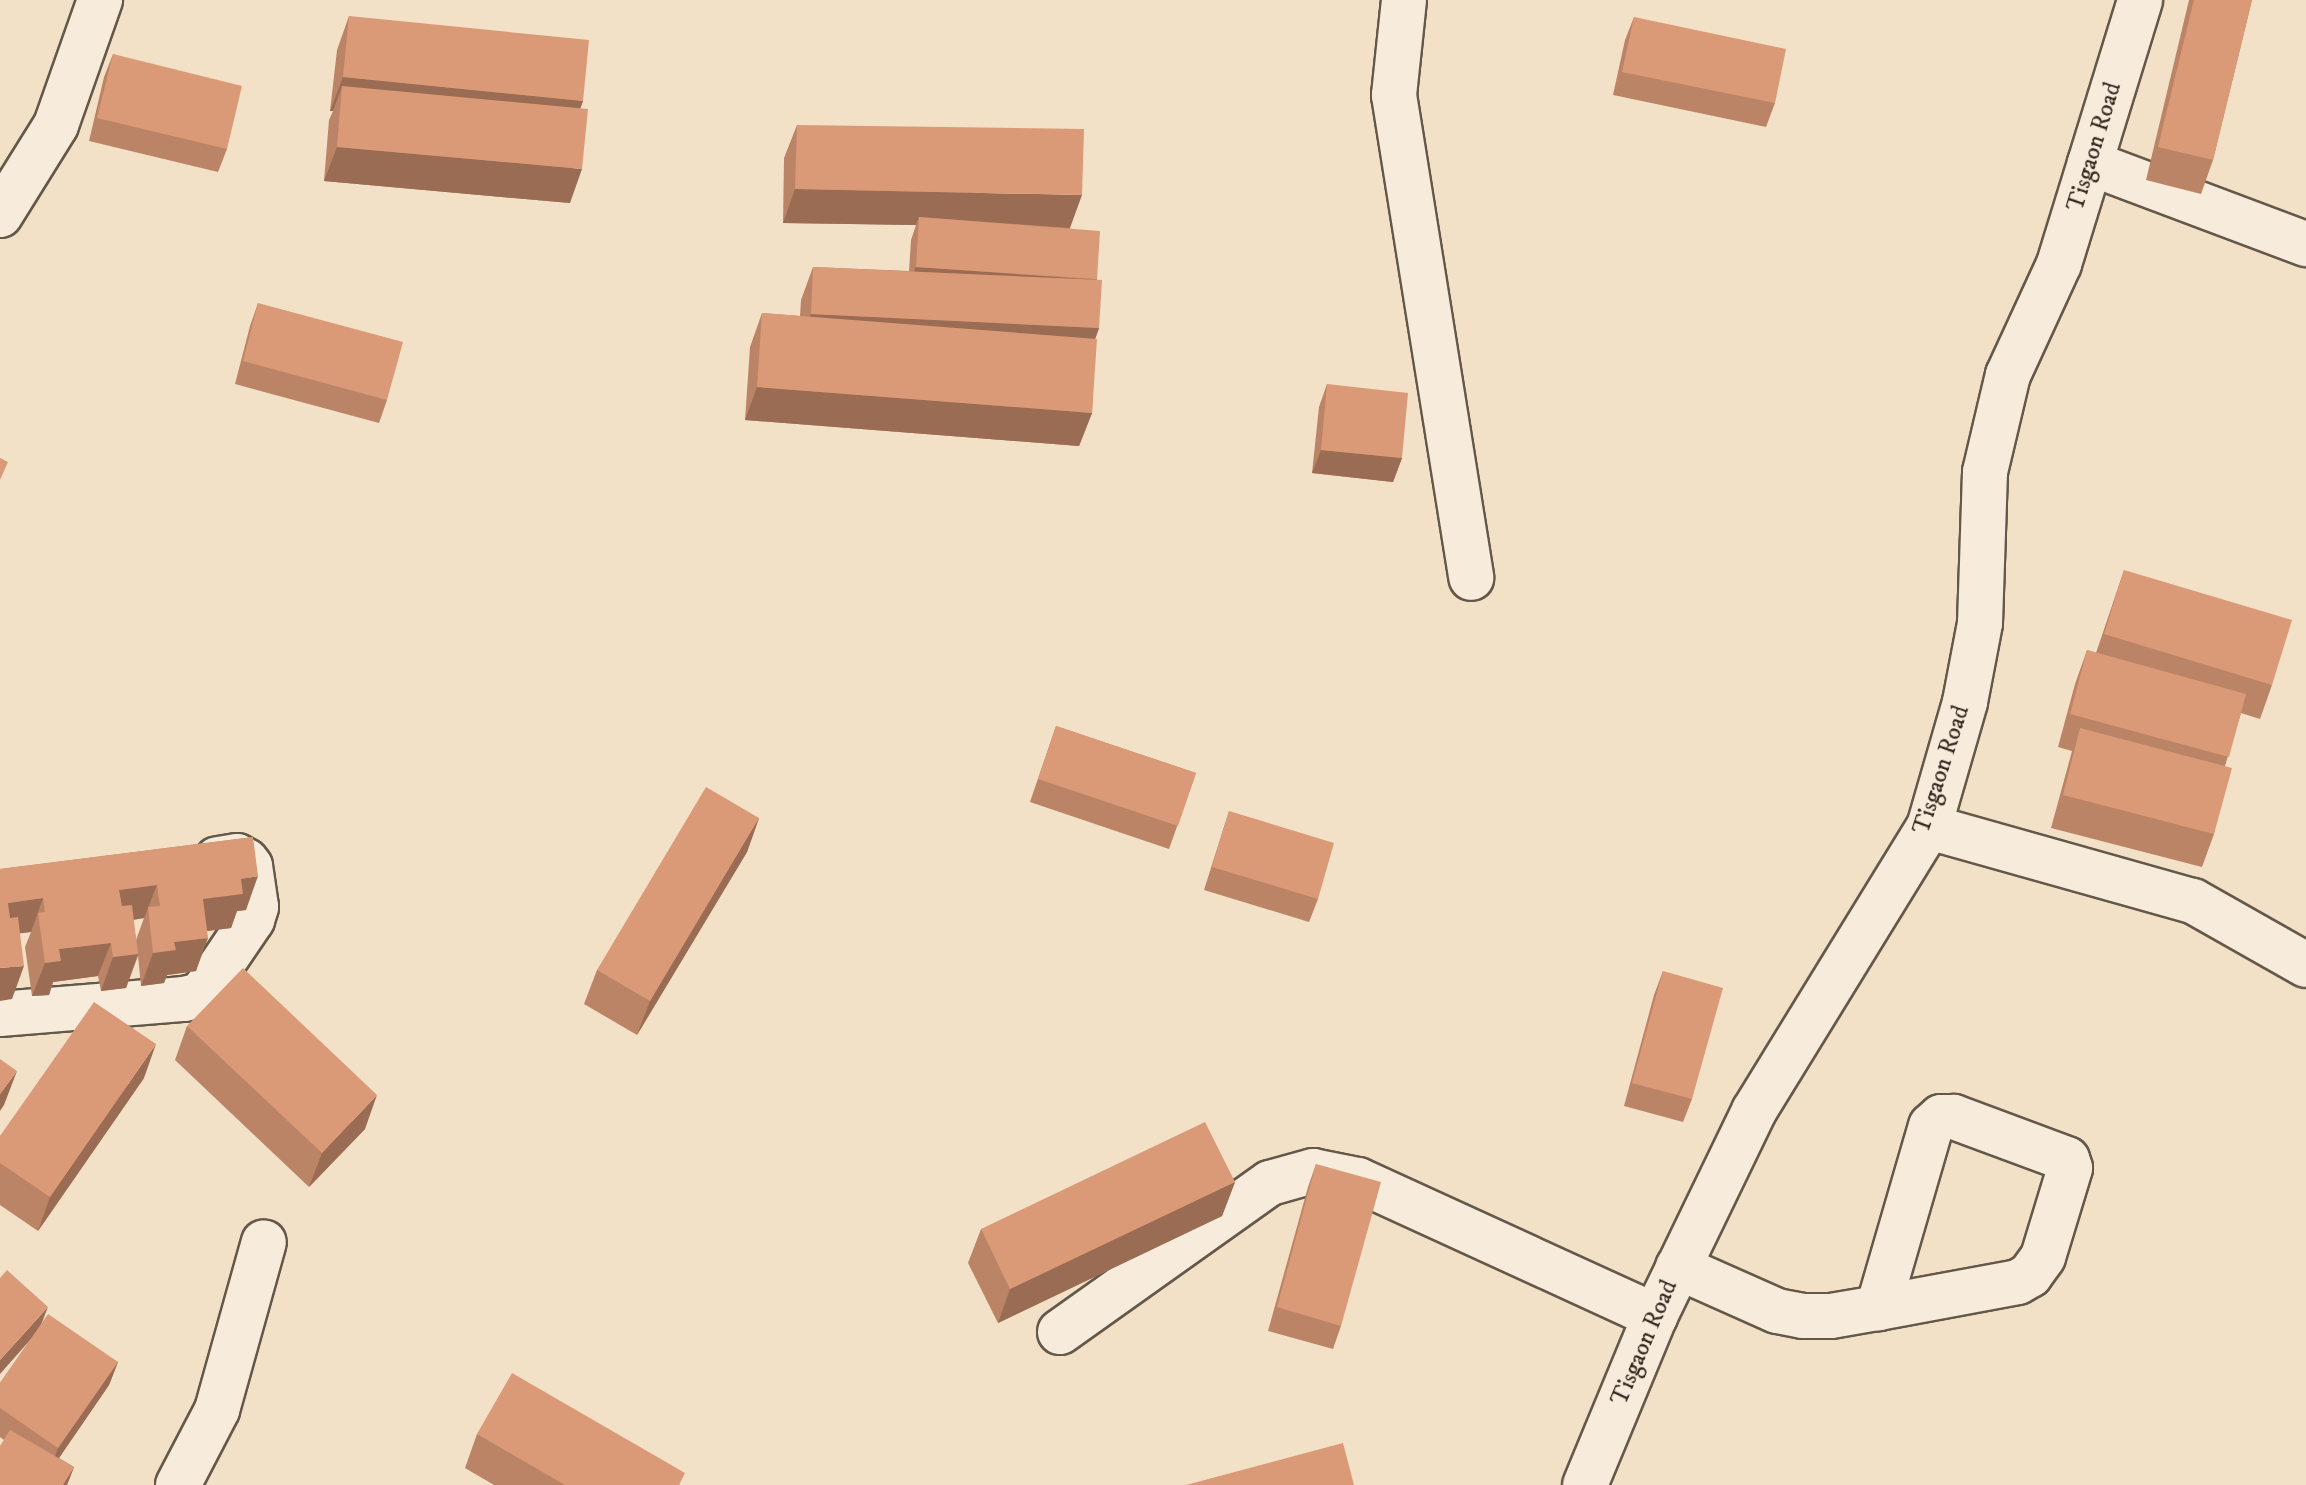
<!DOCTYPE html>
<html>
<head>
<meta charset="utf-8">
<style>
  body { margin:0 }
  #map { position:relative; width:2306px; height:1485px; overflow:hidden; background:#f2e1c7; font-family:"IM FELL DW Pica",serif }
  div>[style] { position:absolute }
  [style*='--x'] { left:calc(var(--x)*1px); top:calc(var(--y)*1px); width:calc(var(--w)*1px); rotate:calc(var(--a)*1deg) }
  .roads { filter:drop-shadow(2px 0 #64584a) drop-shadow(-2px 0 #64584a) drop-shadow(0 2px #64584a) drop-shadow(0 -2px #64584a) }
  .minor>* { height:44px; margin:-22px; padding:0 22px; transform-origin:22px; border-radius:22px; background:#f7ecdb }
  .wall>* { inset:0; background:#bc8466 }
  .shaded-wall>* { inset:0; background:#996c53 }
  .building>* { inset:0; background:#db9a77 }
  span { translate:-50% -50%; white-space:nowrap; text-align:center; line-height:1.15; -webkit-text-stroke:6px #f7ecdb; paint-order:stroke }
  .street-label { font-size:24px; color:#342a21 }
</style>
</head>
<body>
<div id="map">
  <div class="roads">
    <div class="minor">
      <i style="--x:1404;--y:0;--w:96;--a:96"></i>
      <i style="--x:1394;--y:95;--w:489;--a:80.9"></i>
      <i style="--x:2090;--y:163;--w:231;--a:20.6"></i>
      <i style="--x:0;--y:215;--w:106;--a:-58.1"></i>
      <i style="--x:56;--y:125;--w:133;--a:-70.6"></i>
      <i style="--x:1929;--y:827;--w:274;--a:15.7"></i>
      <i style="--x:2193;--y:901;--w:130;--a:29.5"></i>
      <i style="--x:0;--y:1014;--w:185;--a:-4.7"></i>
      <i style="--x:184;--y:999;--w:17;--a:-13"></i>
      <i style="--x:201;--y:995;--w:91;--a:-55.8"></i>
      <i style="--x:252;--y:920;--w:14;--a:-73"></i>
      <i style="--x:256;--y:907;--w:41;--a:-98.3"></i>
      <i style="--x:250;--y:866;--w:6;--a:-129"></i>
      <i style="--x:246;--y:861;--w:10;--a:-151"></i>
      <i style="--x:237;--y:856;--w:20;--a:171"></i>
      <i style="--x:1678;--y:1267;--w:108;--a:24"></i>
      <i style="--x:1777;--y:1311;--w:26;--a:11"></i>
      <i style="--x:1803;--y:1316;--w:28;--a:0"></i>
      <i style="--x:1831;--y:1316;--w:48;--a:-9.7"></i>
      <i style="--x:1878;--y:1308;--w:142;--a:-10.5"></i>
      <i style="--x:2018;--y:1282;--w:14;--a:-30"></i>
      <i style="--x:2030;--y:1275;--w:22;--a:-54"></i>
      <i style="--x:2043;--y:1257;--w:93;--a:-73.1"></i>
      <i style="--x:2070;--y:1168;--w:9;--a:-108"></i>
      <i style="--x:2067;--y:1159;--w:121;--a:-159.6"></i>
      <i style="--x:1954;--y:1117;--w:13;--a:180"></i>
      <i style="--x:1941;--y:1117;--w:13;--a:138"></i>
      <i style="--x:1931;--y:1126;--w:190;--a:106.2"></i>
      <i style="--x:1060;--y:1332;--w:257;--a:-35.4"></i>
      <i style="--x:1270;--y:1183;--w:45;--a:-15.6"></i>
      <i style="--x:1313;--y:1171;--w:46;--a:11.3"></i>
      <i style="--x:1358;--y:1180;--w:327;--a:24.6"></i>
      <i style="--x:178;--y:1485;--w:85;--a:-62.5"></i>
      <i style="--x:217;--y:1410;--w:174;--a:-74.4"></i>
      <i style="--x:1585;--y:1485;--w:183;--a:-67.5"></i>
      <i style="--x:1655;--y:1316;--w:228;--a:-64.2"></i>
      <i style="--x:1754;--y:1111;--w:334;--a:-58.4"></i>
      <i style="--x:1929;--y:827;--w:130;--a:-73.9"></i>
      <i style="--x:1965;--y:702;--w:80;--a:-79.2"></i>
      <i style="--x:1980;--y:623;--w:151;--a:-88.1"></i>
      <i style="--x:1985;--y:472;--w:100;--a:-76.7"></i>
      <i style="--x:2008;--y:375;--w:122;--a:-65.3"></i>
      <i style="--x:2059;--y:264;--w:276;--a:-72.9"></i>
    </div>
  </div>
  <div class="wall">
    <i style="clip-path:polygon(2189px 0,2252px 0,2213px 160px,2201px 194px,2146px 180px)"></i>
    <i style="clip-path:polygon(349px 16px,583px 101px,580px 108px,570px 203px,324px 181px,329px 120px,333px 111px,330px 111px,337px 50px)"></i>
    <i style="clip-path:polygon(1634px 17px,1775px 103px,1766px 127px,1613px 95px,1625px 40px)"></i>
    <i style="clip-path:polygon(113px 54px,227px 149px,218px 172px,89px 141px,104px 77px)"></i>
    <i style="clip-path:polygon(797px 125px,1070px 228px,1097px 279px,1099px 328px,1095px 339px,1092px 413px,1079px 446px,745px 420px,750px 347px,762px 313px,800px 316px,801px 300px,813px 267px,909px 271px,911px 240px,916px 225px,783px 223px,784px 158px)"></i>
    <i style="clip-path:polygon(258px 303px,387px 400px,379px 423px,235px 384px,250px 326px)"></i>
    <i style="clip-path:polygon(1327px 384px,1402px 458px,1393px 482px,1312px 473px,1319px 407px)"></i>
    <i style="clip-path:polygon(2124px 570px,2272px 685px,2260px 719px,2241px 713px,2225px 766px,2214px 834px,2202px 867px,2051px 828px,2072px 751px,2058px 747px,2075px 684px,2087px 650px,2096px 653px)"></i>
    <i style="clip-path:polygon(1056px 726px,1196px 773px,1169px 849px,1030px 802px)"></i>
    <i style="clip-path:polygon(1229px 811px,1318px 899px,1309px 922px,1204px 890px)"></i>
    <i style="clip-path:polygon(759px 818px,747px 852px,637px 1035px,584px 1004px,597px 970px)"></i>
    <i style="clip-path:polygon(evenodd,253px 837px,246px 910px,237px 911px,231px 928px,207px 931px,196px 971px,167px 975px,164px 983px,141px 986px,138px 956px,126px 988px,101px 991px,98px 976px,53px 982px,49px 995px,32px 996px,25px 947px,31px 932px,20px 933px,12px 999px,0 869px,253px 837px,144px 918px,136px 940px,133px 920px,144px 918px)"></i>
    <i style="clip-path:polygon(1663px 971px,1692px 1099px,1683px 1122px,1624px 1106px,1654px 995px)"></i>
    <i style="clip-path:polygon(187px 1026px,365px 1129px,309px 1187px,175px 1060px)"></i>
    <i style="clip-path:polygon(144px 1078px,38px 1231px,0 1205px,0 1136px)"></i>
    <i style="clip-path:polygon(1316px 1164px,1341px 1326px,1333px 1349px,1268px 1331px,1308px 1187px)"></i>
    <i style="clip-path:polygon(1235px 1182px,1222px 1216px,998px 1323px,968px 1263px,981px 1229px)"></i>
    <i style="clip-path:polygon(42px 1323px,118px 1362px,109px 1385px,59px 1458px,74px 1467px,67px 1485px,0 1485px,4px 1440px,0 1437px,0 1383px)"></i>
    <i style="clip-path:polygon(477px 1434px,681px 1485px,494px 1485px,465px 1468px)"></i>
  </div>
  <div class="shaded-wall">
    <i style="clip-path:polygon(343px 77px,583px 101px,571px 134px,342px 86px,333px 111px,330px 111px)"></i>
    <i style="clip-path:polygon(337px 147px,582px 169px,570px 203px,324px 181px)"></i>
    <i style="clip-path:polygon(795px 189px,1082px 195px,1070px 228px,919px 217px,916px 225px,783px 223px)"></i>
    <i style="clip-path:polygon(916px 267px,1097px 280px,907px 290px)"></i>
    <i style="clip-path:polygon(811px 314px,1099px 328px,1087px 362px,798px 348px)"></i>
    <i style="clip-path:polygon(757px 387px,1092px 413px,1079px 446px,745px 420px)"></i>
    <i style="clip-path:polygon(1321px 450px,1402px 458px,1393px 482px,1312px 473px)"></i>
    <i style="clip-path:polygon(759px 818px,747px 852px,637px 1035px,650px 1001px)"></i>
    <i style="clip-path:polygon(258px 876px,246px 910px,237px 911px,231px 928px,191px 933px,203px 899px,241px 879px)"></i>
    <i style="clip-path:polygon(157px 885px,144px 918px,107px 924px,119px 890px)"></i>
    <i style="clip-path:polygon(43px 898px,31px 932px,0 936px,8px 903px)"></i>
    <i style="clip-path:polygon(208px 938px,196px 971px,167px 975px,164px 983px,141px 986px,153px 953px,174px 942px)"></i>
    <i style="clip-path:polygon(111px 943px,98px 976px,53px 982px,49px 995px,32px 996px,45px 963px,59px 949px)"></i>
    <i style="clip-path:polygon(138px 954px,126px 988px,101px 991px,113px 957px)"></i>
    <i style="clip-path:polygon(24px 966px,12px 999px,0 1001px,0 968px)"></i>
    <i style="clip-path:polygon(156px 1044px,144px 1078px,38px 1231px,50px 1197px)"></i>
    <i style="clip-path:polygon(17px 1071px,4px 1105px,0 1111px,0 1094px)"></i>
    <i style="clip-path:polygon(377px 1095px,365px 1129px,309px 1187px,322px 1153px)"></i>
    <i style="clip-path:polygon(1235px 1182px,1222px 1216px,998px 1323px,1010px 1289px)"></i>
    <i style="clip-path:polygon(48px 1307px,39px 1330px,0 1374px,0 1360px)"></i>
    <i style="clip-path:polygon(118px 1362px,109px 1385px,50px 1471px,58px 1448px)"></i>
    <i style="clip-path:polygon(74px 1467px,67px 1485px,63px 1485px)"></i>
  </div>
  <div class="building">
    <i style="clip-path:polygon(2194px 0,2252px 0,2213px 160px,2158px 147px)"></i>
    <i style="clip-path:polygon(349px 16px,589px 40px,583px 101px,343px 77px)"></i>
    <i style="clip-path:polygon(1634px 17px,1786px 49px,1775px 103px,1622px 72px)"></i>
    <i style="clip-path:polygon(113px 54px,242px 86px,227px 149px,97px 118px)"></i>
    <i style="clip-path:polygon(342px 86px,588px 109px,582px 169px,337px 147px)"></i>
    <i style="clip-path:polygon(797px 125px,1084px 129px,1082px 195px,795px 189px)"></i>
    <i style="clip-path:polygon(919px 217px,1100px 231px,1097px 279px,916px 267px)"></i>
    <i style="clip-path:polygon(813px 267px,1102px 280px,1099px 328px,811px 314px)"></i>
    <i style="clip-path:polygon(258px 303px,403px 342px,387px 400px,243px 361px)"></i>
    <i style="clip-path:polygon(762px 313px,1097px 339px,1092px 413px,757px 387px)"></i>
    <i style="clip-path:polygon(1327px 384px,1408px 393px,1402px 458px,1321px 450px)"></i>
    <i style="clip-path:polygon(0 458px,8px 462px,0 480px)"></i>
    <i style="clip-path:polygon(2124px 570px,2292px 620px,2272px 685px,2104px 634px)"></i>
    <i style="clip-path:polygon(2087px 650px,2246px 694px,2229px 757px,2070px 714px)"></i>
    <i style="clip-path:polygon(1056px 726px,1196px 773px,1178px 826px,1038px 779px)"></i>
    <i style="clip-path:polygon(2080px 728px,2232px 768px,2214px 834px,2063px 795px)"></i>
    <i style="clip-path:polygon(706px 787px,759px 818px,650px 1001px,597px 970px)"></i>
    <i style="clip-path:polygon(1229px 811px,1334px 843px,1318px 899px,1212px 867px)"></i>
    <i style="clip-path:polygon(253px 837px,258px 876px,241px 879px,243px 894px,203px 899px,208px 938px,174px 942px,176px 950px,153px 953px,148px 907px,160px 906px,157px 885px,119px 890px,122px 906px,132px 905px,138px 954px,113px 957px,111px 943px,59px 949px,61px 961px,45px 963px,38px 913px,45px 912px,43px 898px,8px 903px,10px 918px,18px 917px,24px 966px,0 968px,0 869px)"></i>
    <i style="clip-path:polygon(243px 968px,377px 1095px,322px 1153px,187px 1026px)"></i>
    <i style="clip-path:polygon(1663px 971px,1723px 988px,1692px 1099px,1632px 1083px)"></i>
    <i style="clip-path:polygon(94px 1002px,156px 1044px,50px 1197px,0 1163px,0 1136px)"></i>
    <i style="clip-path:polygon(0 1059px,17px 1071px,0 1094px)"></i>
    <i style="clip-path:polygon(1205px 1122px,1235px 1182px,1010px 1289px,981px 1229px)"></i>
    <i style="clip-path:polygon(1316px 1164px,1381px 1182px,1341px 1326px,1277px 1307px)"></i>
    <i style="clip-path:polygon(7px 1270px,48px 1307px,0 1360px,0 1278px)"></i>
    <i style="clip-path:polygon(48px 1314px,118px 1362px,58px 1448px,0 1408px,0 1383px)"></i>
    <i style="clip-path:polygon(512px 1373px,685px 1473px,679px 1485px,565px 1485px,477px 1434px)"></i>
    <i style="clip-path:polygon(10px 1430px,74px 1467px,63px 1485px,0 1485px,0 1446px)"></i>
    <i style="clip-path:polygon(1343px 1443px,1354px 1485px,1186px 1485px)"></i>
  </div>
  <div class="street-label">
    <span style="left:2095px;top:147px;rotate:-73deg">Tisgaon Road</span>
    <span style="left:1942px;top:770px;rotate:-72deg">Tisgaon Road</span>
    <span style="left:1645px;top:1343px;rotate:-67deg">Tisgaon Road</span>
  </div>
</div>
</body>
</html>
